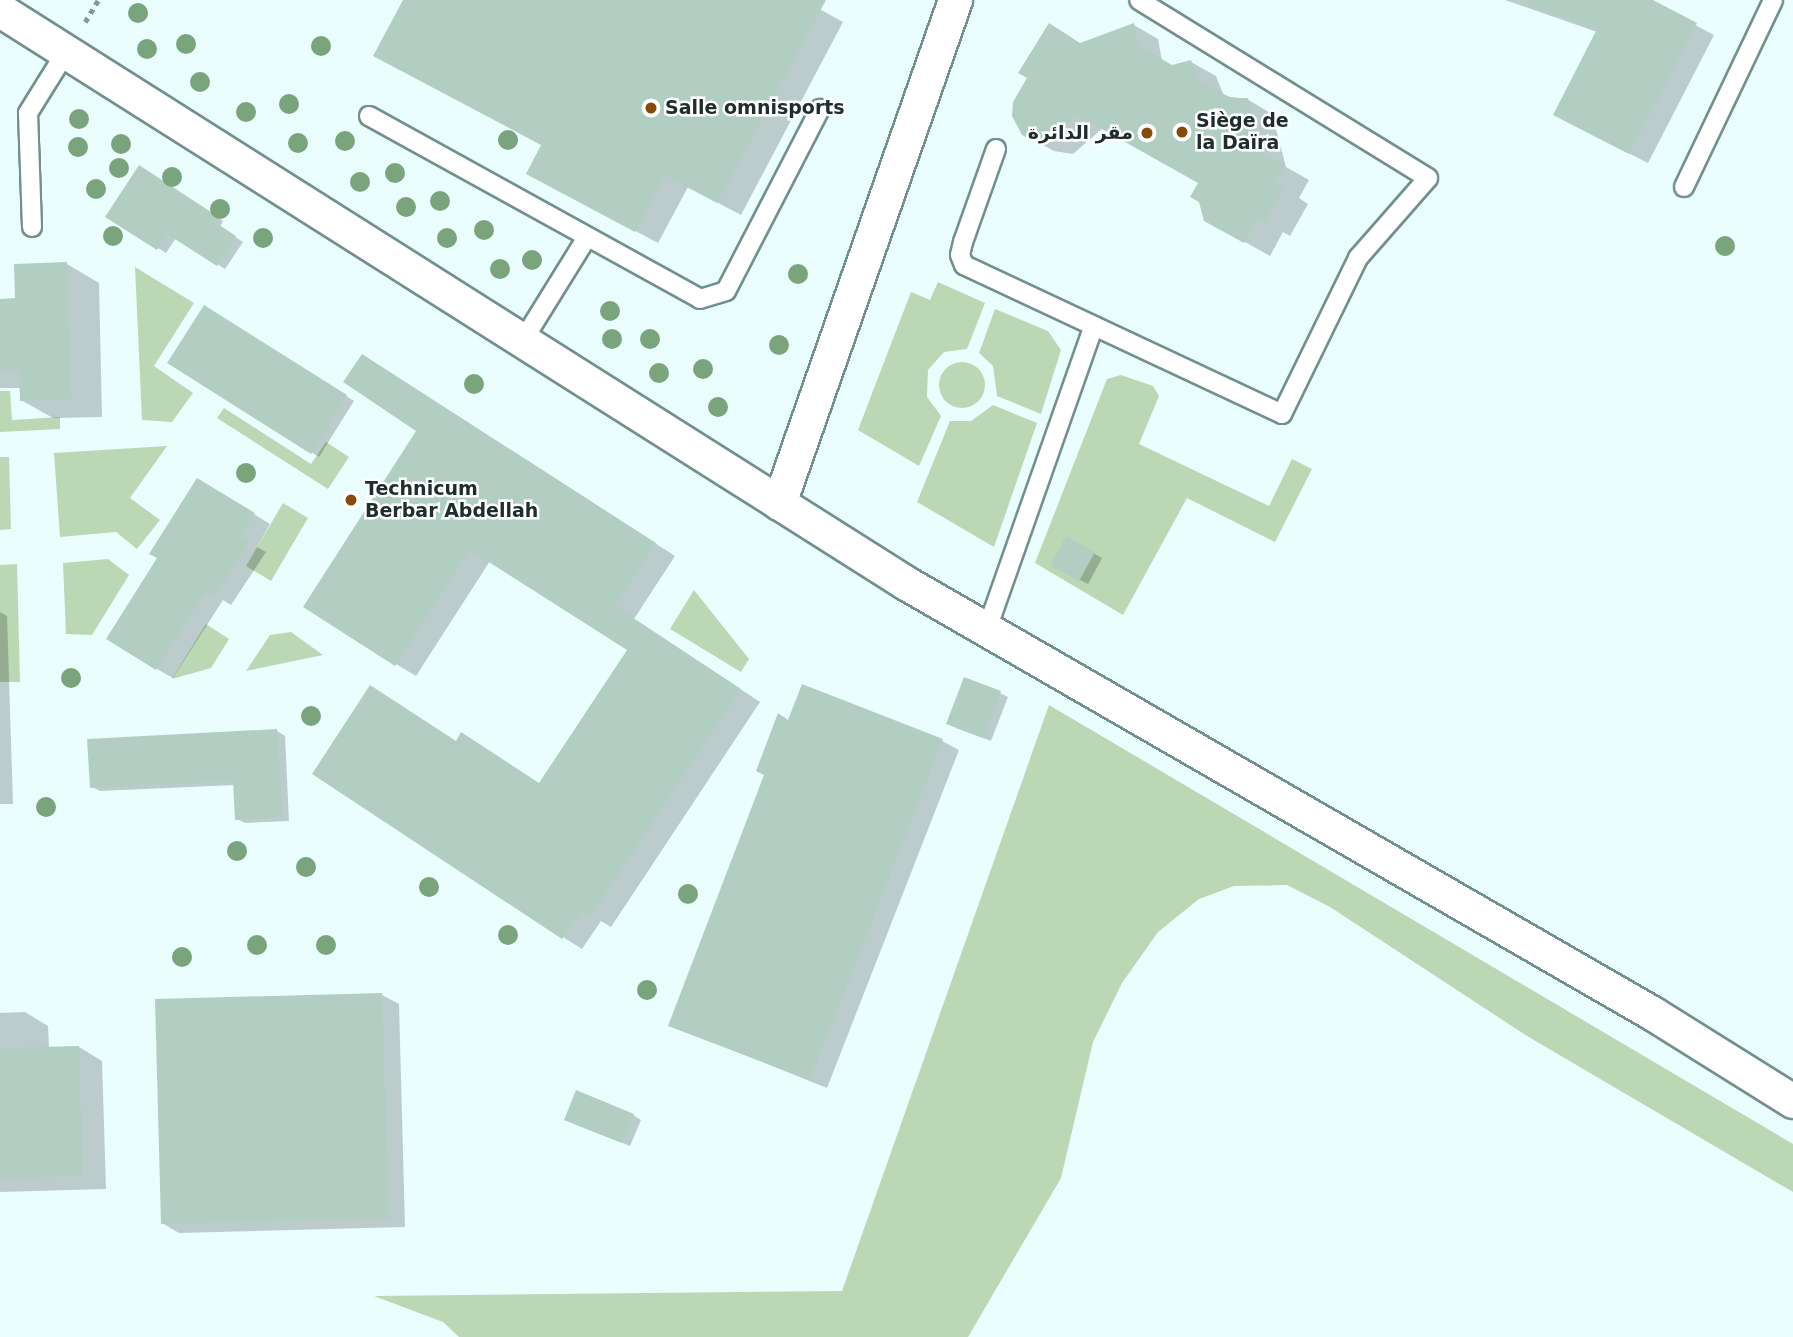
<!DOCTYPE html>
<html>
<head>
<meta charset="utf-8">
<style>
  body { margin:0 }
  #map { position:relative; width:1793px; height:1337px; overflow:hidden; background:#ebfefe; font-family:"DejaVu Sans","Noto Naskh Arabic",sans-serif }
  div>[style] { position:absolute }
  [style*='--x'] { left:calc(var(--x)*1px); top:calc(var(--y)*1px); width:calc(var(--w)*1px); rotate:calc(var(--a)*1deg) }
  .green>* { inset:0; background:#b9d8b3 }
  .round { border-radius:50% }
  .shadow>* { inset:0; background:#0003 }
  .building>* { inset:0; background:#b2cec2 }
  .path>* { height:4.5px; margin-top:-2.25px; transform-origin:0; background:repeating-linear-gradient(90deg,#879797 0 5px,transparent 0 10px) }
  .roads { filter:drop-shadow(2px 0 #72908f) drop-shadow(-2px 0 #72908f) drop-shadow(0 2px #72908f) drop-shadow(0 -2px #72908f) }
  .service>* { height:18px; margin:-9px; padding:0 9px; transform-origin:9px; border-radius:9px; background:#fff }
  .minor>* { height:33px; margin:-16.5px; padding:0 16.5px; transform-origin:16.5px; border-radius:16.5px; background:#fff }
  .trees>* { width:20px; height:20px; margin:-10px; border-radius:50%; background:#7aa47b }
  .dots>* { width:19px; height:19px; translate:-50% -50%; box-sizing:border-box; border:4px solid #fff; border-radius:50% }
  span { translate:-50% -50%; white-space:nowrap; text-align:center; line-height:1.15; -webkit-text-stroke:5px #fff; paint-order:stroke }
  .poi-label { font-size:19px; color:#202d2d; font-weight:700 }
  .left { translate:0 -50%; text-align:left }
  .right { translate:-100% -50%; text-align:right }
</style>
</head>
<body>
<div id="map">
  <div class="green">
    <i style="clip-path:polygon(135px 267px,194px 303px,154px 366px,193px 393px,172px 422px,142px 420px)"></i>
    <i style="clip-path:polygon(938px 282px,985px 303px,967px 349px,944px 352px,928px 370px,927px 397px,941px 416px,919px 466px,858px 430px,911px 292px,930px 300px)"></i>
    <i style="clip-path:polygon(995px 309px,1048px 331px,1061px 350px,1041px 414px,997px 396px,993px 366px,979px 353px)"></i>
    <i class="round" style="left:939px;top:362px;width:46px;height:46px"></i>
    <i style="clip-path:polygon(1121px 375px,1153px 386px,1159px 396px,1139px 444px,1269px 506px,1292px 459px,1312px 469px,1275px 542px,1187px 498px,1123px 615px,1035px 563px,1107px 379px)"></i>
    <i style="clip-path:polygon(0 391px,10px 391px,12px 420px,60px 417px,60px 429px,0 432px)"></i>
    <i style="clip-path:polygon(993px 405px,1037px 423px,994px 547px,917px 502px,950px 421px,971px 421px)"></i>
    <i style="clip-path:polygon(224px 408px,311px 464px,326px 442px,349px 457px,328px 489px,217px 418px)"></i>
    <i style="clip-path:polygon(167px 446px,130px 498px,160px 520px,137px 549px,116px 532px,60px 537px,54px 453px)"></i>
    <i style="clip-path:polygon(0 457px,9px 457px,11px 529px,0 530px)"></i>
    <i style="clip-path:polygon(283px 503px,308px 518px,271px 581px,246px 566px)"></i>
    <i style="clip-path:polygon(108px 559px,129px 575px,92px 635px,66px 634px,63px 563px)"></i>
    <i style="clip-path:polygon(17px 564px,20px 682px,0 682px,0 565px)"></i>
    <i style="clip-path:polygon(694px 590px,749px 659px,741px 672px,670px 629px)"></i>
    <i style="clip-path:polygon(206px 624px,229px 639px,211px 668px,172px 679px)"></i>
    <i style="clip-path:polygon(291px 632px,323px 655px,246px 671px,270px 635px)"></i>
    <i style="clip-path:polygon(1049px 705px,1793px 1144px,1793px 1192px,1527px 1036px,1330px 907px,1287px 885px,1234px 886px,1199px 899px,1158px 932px,1122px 983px,1093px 1042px,1061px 1178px,968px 1337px,459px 1337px,443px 1322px,374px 1296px,842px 1291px)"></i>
  </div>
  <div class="shadow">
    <i style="clip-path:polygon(405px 0,803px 0,843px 22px,741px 215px,688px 187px,658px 243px,551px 186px,543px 146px)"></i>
    <i style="clip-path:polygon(1505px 0,1648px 0,1714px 35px,1648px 163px,1573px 125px,1597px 32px)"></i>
    <i style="clip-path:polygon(1134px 25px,1158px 39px,1162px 61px,1172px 67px,1191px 62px,1216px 76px,1224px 96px,1247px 99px,1272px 114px,1286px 167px,1309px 180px,1299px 198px,1308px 204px,1290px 236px,1283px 232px,1270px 256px,1206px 220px,1200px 182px,1103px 128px,1073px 154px,1054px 151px,1028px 137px,1081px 44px)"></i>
    <i style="clip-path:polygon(147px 172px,223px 221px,220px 227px,243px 242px,225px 269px,176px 238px,166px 253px,107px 216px)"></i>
    <i style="clip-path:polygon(67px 264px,99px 283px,102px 417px,53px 418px,21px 400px,21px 388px,0 388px,0 301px,17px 300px)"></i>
    <i style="clip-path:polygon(205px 307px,354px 401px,319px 457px,170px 363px)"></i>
    <i style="clip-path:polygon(382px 368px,675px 556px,634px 619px,760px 702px,611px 927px,601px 921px,582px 949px,563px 937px,457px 742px,540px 784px,629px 650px,490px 561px,416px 676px,396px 664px,419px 431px)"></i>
    <i style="clip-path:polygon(214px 490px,270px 524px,257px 547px,266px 552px,231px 605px,223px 600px,173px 678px,157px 669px,159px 558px)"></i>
    <i style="clip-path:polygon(1067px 538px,1102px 558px,1088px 584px,1052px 565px)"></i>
    <i style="clip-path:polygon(0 612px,7px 616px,13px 804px,0 804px)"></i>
    <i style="clip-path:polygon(1000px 693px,1008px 697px,991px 741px,956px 728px)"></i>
    <i style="clip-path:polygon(789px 722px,942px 741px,959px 750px,827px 1088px,670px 1025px)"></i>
    <i style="clip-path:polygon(277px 731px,285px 736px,289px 821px,245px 823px,237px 819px,235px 785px,100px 791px,92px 787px)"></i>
    <i style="clip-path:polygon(382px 995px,399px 1004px,405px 1227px,179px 1233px,162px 1223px)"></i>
    <i style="clip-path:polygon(25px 1012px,48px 1026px,49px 1048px,79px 1047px,102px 1061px,106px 1189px,0 1192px,0 1013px)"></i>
    <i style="clip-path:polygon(633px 1115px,641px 1120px,630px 1146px,574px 1124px)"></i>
  </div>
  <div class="building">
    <i style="clip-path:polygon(403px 0,826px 0,717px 203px,664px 175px,635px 232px,526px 174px,541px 145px,373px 56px)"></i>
    <i style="clip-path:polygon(1528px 0,1653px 0,1697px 23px,1629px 154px,1553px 115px,1597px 29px,1527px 5px)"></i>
    <i style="clip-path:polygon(1049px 23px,1080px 43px,1134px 23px,1138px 45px,1172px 65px,1191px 60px,1199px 80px,1231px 98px,1248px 98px,1262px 152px,1285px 165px,1275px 183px,1284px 188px,1264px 223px,1258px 219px,1244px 243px,1204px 221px,1199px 202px,1190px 197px,1198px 183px,1077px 115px,1054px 138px,1034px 141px,1022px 135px,1012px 116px,1013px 102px,1027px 78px,1018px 73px)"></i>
    <i style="clip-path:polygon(139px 165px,217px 216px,213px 221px,236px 236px,217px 266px,167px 234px,157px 250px,105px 217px)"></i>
    <i style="clip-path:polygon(67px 262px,71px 399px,20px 401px,19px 369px,0 370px,0 299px,15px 298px,14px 264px)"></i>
    <i style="clip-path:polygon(204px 305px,347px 395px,311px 454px,167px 363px)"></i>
    <i style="clip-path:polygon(362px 354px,656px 543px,615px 606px,741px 689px,590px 917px,581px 911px,562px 939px,312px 774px,370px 685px,456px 741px,461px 732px,539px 783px,627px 650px,470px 550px,395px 666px,303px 607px,416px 431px,343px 382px)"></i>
    <i style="clip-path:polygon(197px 478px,255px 513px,241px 536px,250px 541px,214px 597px,205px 592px,156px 670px,106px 639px,157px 558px,149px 554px)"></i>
    <i style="clip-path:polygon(1066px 536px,1095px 552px,1079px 581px,1050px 566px)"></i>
    <i style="clip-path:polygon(964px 677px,1001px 691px,983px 738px,946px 724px)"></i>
    <i style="clip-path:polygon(802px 684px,943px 739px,810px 1080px,668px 1026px,764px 775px,756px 771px,778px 713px,788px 720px)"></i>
    <i style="clip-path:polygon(277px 729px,282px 817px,235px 820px,233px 781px,90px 788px,87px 739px)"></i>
    <i style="clip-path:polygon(382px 993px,389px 1218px,161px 1224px,155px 999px)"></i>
    <i style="clip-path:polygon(79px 1046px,83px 1176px,0 1178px,0 1048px)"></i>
    <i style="clip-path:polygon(576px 1090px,634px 1114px,622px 1143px,564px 1120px)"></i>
  </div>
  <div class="path">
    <i style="--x:85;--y:22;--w:26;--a:-59"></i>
  </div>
  <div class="roads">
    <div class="service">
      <i style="--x:369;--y:116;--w:378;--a:28.9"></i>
      <i style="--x:700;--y:299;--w:27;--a:-17"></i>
      <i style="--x:726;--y:291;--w:205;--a:-62.7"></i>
      <i style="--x:996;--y:149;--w:99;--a:109.5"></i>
      <i style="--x:963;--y:242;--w:13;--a:103"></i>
      <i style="--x:960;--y:255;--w:11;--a:68"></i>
      <i style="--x:964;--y:265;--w:351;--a:25.1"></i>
      <i style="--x:1282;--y:414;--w:174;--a:-64"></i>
      <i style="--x:1358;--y:258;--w:106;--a:-48.8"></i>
      <i style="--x:1428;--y:178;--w:339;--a:-148.4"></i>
      <i style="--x:1684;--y:187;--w:207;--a:-64.5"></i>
      <i style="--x:32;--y:227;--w:114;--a:-92"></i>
      <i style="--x:28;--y:113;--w:72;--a:-58.1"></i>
      <i style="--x:522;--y:342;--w:123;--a:-58.2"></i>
      <i style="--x:987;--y:629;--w:321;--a:-70.6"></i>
    </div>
    <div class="minor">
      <i style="--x:0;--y:10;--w:1072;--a:32.31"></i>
      <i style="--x:906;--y:583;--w:861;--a:29.96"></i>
      <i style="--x:1652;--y:1013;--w:166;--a:32"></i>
      <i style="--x:779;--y:503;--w:533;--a:-70.72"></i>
    </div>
  </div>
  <div class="trees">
    <i style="left:138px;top:13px"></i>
    <i style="left:186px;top:44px"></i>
    <i style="left:321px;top:46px"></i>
    <i style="left:147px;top:49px"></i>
    <i style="left:200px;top:82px"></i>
    <i style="left:289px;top:104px"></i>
    <i style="left:246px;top:112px"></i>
    <i style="left:79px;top:119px"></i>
    <i style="left:508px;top:140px"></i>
    <i style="left:345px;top:141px"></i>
    <i style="left:298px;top:143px"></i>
    <i style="left:121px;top:144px"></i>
    <i style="left:78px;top:147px"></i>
    <i style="left:119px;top:168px"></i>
    <i style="left:395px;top:173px"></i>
    <i style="left:172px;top:177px"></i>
    <i style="left:360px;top:182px"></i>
    <i style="left:96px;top:189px"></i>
    <i style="left:440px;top:201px"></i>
    <i style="left:406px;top:207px"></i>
    <i style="left:220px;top:209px"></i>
    <i style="left:484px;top:230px"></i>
    <i style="left:113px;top:236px"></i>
    <i style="left:263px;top:238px"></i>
    <i style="left:447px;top:238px"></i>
    <i style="left:1725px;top:246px"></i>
    <i style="left:532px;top:260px"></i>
    <i style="left:500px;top:269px"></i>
    <i style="left:798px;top:274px"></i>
    <i style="left:610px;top:311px"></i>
    <i style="left:612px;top:339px"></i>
    <i style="left:650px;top:339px"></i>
    <i style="left:779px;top:345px"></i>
    <i style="left:703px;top:369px"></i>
    <i style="left:659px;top:373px"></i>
    <i style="left:474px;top:384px"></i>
    <i style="left:718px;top:407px"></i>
    <i style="left:246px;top:473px"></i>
    <i style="left:71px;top:678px"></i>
    <i style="left:311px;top:716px"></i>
    <i style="left:46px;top:807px"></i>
    <i style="left:237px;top:851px"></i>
    <i style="left:306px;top:867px"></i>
    <i style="left:429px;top:887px"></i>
    <i style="left:688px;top:894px"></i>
    <i style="left:508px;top:935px"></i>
    <i style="left:257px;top:945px"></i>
    <i style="left:326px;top:945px"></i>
    <i style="left:182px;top:957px"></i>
    <i style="left:647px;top:990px"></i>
  </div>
  <div class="dots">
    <i style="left:651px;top:108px;background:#874a09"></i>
    <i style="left:1182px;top:132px;background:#874a09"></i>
    <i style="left:1147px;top:133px;background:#874a09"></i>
    <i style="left:351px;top:500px;background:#874a09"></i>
  </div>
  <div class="poi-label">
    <span class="left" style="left:665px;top:108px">Salle omnisports</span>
    <span class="left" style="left:1196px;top:132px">Siège de<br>la Daïra</span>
    <span class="right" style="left:1133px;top:133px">مقر الدائرة</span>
    <span class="left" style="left:365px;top:500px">Technicum<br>Berbar Abdellah</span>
  </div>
</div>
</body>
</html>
